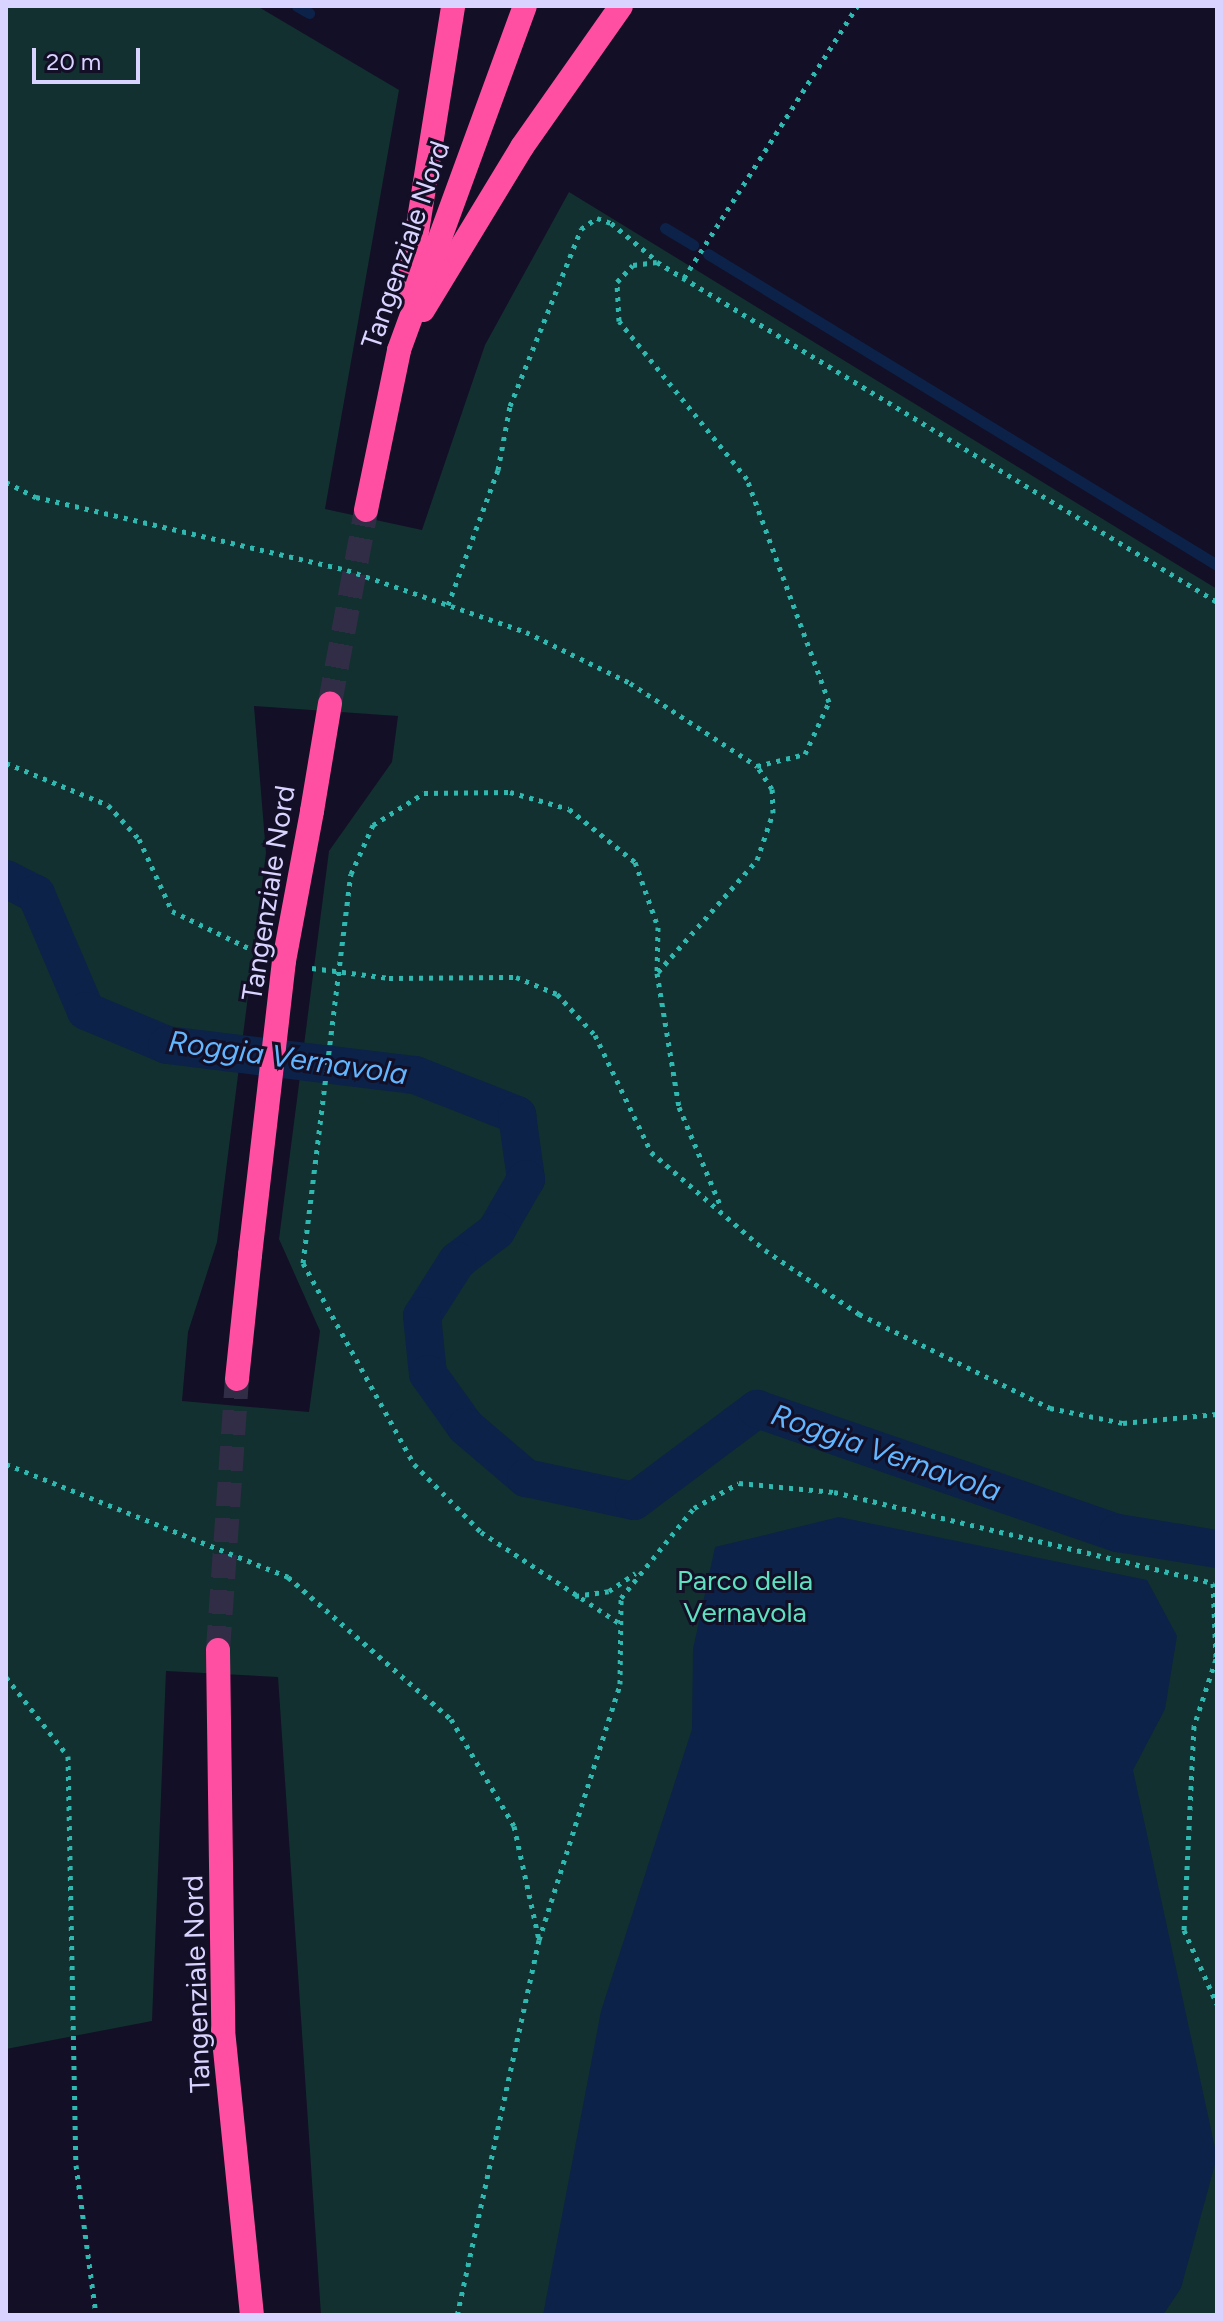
<!DOCTYPE html>
<html>
<head>
<meta charset="utf-8">
<style>
  body { margin:0 }
  #map { position:relative; width:1223px; height:2321px; overflow:hidden; background:#130f26; font-family:Figtree,sans-serif }
  div>[style] { position:absolute }
  [style*='--x'] { left:calc(var(--x)*1px); top:calc(var(--y)*1px); width:calc(var(--w)*1px); rotate:calc(var(--a)*1deg) }
  .green>* { inset:0; background:#12302f }
  .water>* { inset:0; background:#0c2248 }
  .stream>* { height:11px; margin:-5.5px; padding:0 5.5px; transform-origin:5.5px; border-radius:5.5px; background:#0c2248 }
  .canal>* { height:38px; margin:-19px; padding:0 19px; transform-origin:19px; border-radius:19px; background:#0c2248 }
  .highway-tunnel>* { height:24px; margin-top:-12px; transform-origin:0; background:repeating-linear-gradient(90deg,#312d47 0 24px,transparent 0 36px) }
  .path>* { height:5px; margin-top:-2.5px; transform-origin:0; background:repeating-linear-gradient(90deg,#2fb8b0 0 4px,transparent 0 10px) }
  .highway>* { height:24px; margin:-12px; padding:0 12px; transform-origin:12px; border-radius:12px; background:#ff4fa3 }
  .path-bridge>* { height:5px; margin-top:-2.5px; transform-origin:0; background:repeating-linear-gradient(90deg,#2fb8b0 0 4px,transparent 0 10px) }
  .highway-bridge>* { height:24px; margin:-12px; padding:0 12px; transform-origin:12px; border-radius:12px; background:#ff4fa3 }
  span { translate:-50% -50%; white-space:nowrap; text-align:center; line-height:1.15; -webkit-text-stroke:6px #130f26; paint-order:stroke }
  .street-label { font-size:28px; color:#d9d4ff }
  .park-label { font-size:28px; color:#5fe0c0 }
  .water-label { font-size:30px; color:#62b6ff; font-style:italic }
  .frame { position:absolute; inset:0; border:8px solid #d9d4ff; pointer-events:none }
  .scale { position:absolute; left:32px; top:48px; width:108px; height:36px; box-sizing:border-box; border:4px solid #d9d4ff; border-top:0; padding-left:10px; font-size:24px; line-height:28px; white-space:nowrap; color:#d9d4ff; -webkit-text-stroke:6px #130f26; paint-order:stroke }
</style>
</head>
<body>
<div id="map">
  <div class="green">
    <i style="clip-path:polygon(evenodd,6px 6px,257px 6px,399px 90px,325px 509px,422px 530px,485px 345px,569px 192px,1217px 589px,1217px 2315px,321px 2315px,278px 1677px,166px 1671px,152px 2021px,6px 2049px,6px 6px,254px 706px,398px 716px,392px 762px,329px 851px,279px 1239px,320px 1331px,309px 1412px,182px 1401px,188px 1332px,217px 1242px,266px 853px,254px 706px)"></i>
  </div>
  <div class="water">
    <i style="clip-path:polygon(839px 1517px,1147px 1580px,1177px 1636px,1165px 1709px,1133px 1770px,1217px 2157px,1181px 2288px,1163px 2315px,543px 2315px,601px 2011px,692px 1729px,693px 1649px,715px 1547px)"></i>
  </div>
  <div class="stream">
    <i style="--x:297;--y:6;--w:14;--a:30"></i>
    <i style="--x:665;--y:228;--w:33;--a:31"></i>
    <i style="--x:708;--y:254;--w:596;--a:31.43"></i>
  </div>
  <div class="canal">
    <i style="--x:6;--y:879;--w:34;--a:27"></i>
    <i style="--x:36;--y:894;--w:127;--a:66.9"></i>
    <i style="--x:86;--y:1011;--w:88;--a:22.8"></i>
    <i style="--x:167;--y:1045;--w:250;--a:6.9"></i>
    <i style="--x:415;--y:1075;--w:110;--a:21.4"></i>
    <i style="--x:517;--y:1115;--w:65;--a:82"></i>
    <i style="--x:526;--y:1179;--w:60;--a:120"></i>
    <i style="--x:496;--y:1231;--w:49;--a:142.4"></i>
    <i style="--x:457;--y:1261;--w:65;--a:122.5"></i>
    <i style="--x:422;--y:1316;--w:58;--a:84.1"></i>
    <i style="--x:428;--y:1374;--w:65;--a:54.4"></i>
    <i style="--x:466;--y:1427;--w:79;--a:40.4"></i>
    <i style="--x:526;--y:1478;--w:110;--a:12"></i>
    <i style="--x:634;--y:1501;--w:154;--a:-36.8"></i>
    <i style="--x:757;--y:1409;--w:382;--a:19"></i>
    <i style="--x:1118;--y:1533;--w:100;--a:9.2"></i>
  </div>
  <div class="highway-tunnel">
    <i style="--x:330;--y:703;--w:196;--a:-79.4"></i>
    <i style="--x:218;--y:1650;--w:272;--a:-86"></i>
  </div>
  <div class="path">
    <i style="--x:684;--y:278;--w:322;--a:-57.5"></i>
    <i style="--x:6;--y:482;--w:34;--a:27"></i>
    <i style="--x:36;--y:497;--w:319;--a:13.2"></i>
    <i style="--x:347;--y:570;--w:189;--a:19.1"></i>
    <i style="--x:526;--y:632;--w:116;--a:26.1"></i>
    <i style="--x:630;--y:683;--w:152;--a:33.2"></i>
    <i style="--x:757;--y:766;--w:49;--a:-14"></i>
    <i style="--x:805;--y:754;--w:57;--a:-65.2"></i>
    <i style="--x:829;--y:702;--w:238;--a:-110.2"></i>
    <i style="--x:747;--y:479;--w:203;--a:-129"></i>
    <i style="--x:619;--y:321;--w:39;--a:-93"></i>
    <i style="--x:617;--y:282;--w:23;--a:-47"></i>
    <i style="--x:633;--y:265;--w:24;--a:-7"></i>
    <i style="--x:657;--y:262;--w:655;--a:31.26"></i>
    <i style="--x:448;--y:605;--w:144;--a:-69.7"></i>
    <i style="--x:498;--y:470;--w:65;--a:-79.4"></i>
    <i style="--x:510;--y:406;--w:191;--a:-68.1"></i>
    <i style="--x:581;--y:229;--w:19;--a:-35"></i>
    <i style="--x:597;--y:218;--w:15;--a:20"></i>
    <i style="--x:611;--y:223;--w:60;--a:39.6"></i>
    <i style="--x:6;--y:763;--w:110;--a:22.4"></i>
    <i style="--x:108;--y:805;--w:46;--a:47.6"></i>
    <i style="--x:139;--y:839;--w:79;--a:65.4"></i>
    <i style="--x:172;--y:911;--w:94;--a:25.8"></i>
    <i style="--x:373;--y:825;--w:60;--a:-32.1"></i>
    <i style="--x:424;--y:793;--w:86;--a:-0.7"></i>
    <i style="--x:510;--y:792;--w:61;--a:16.1"></i>
    <i style="--x:569;--y:809;--w:85;--a:38.8"></i>
    <i style="--x:635;--y:862;--w:69;--a:70.5"></i>
    <i style="--x:658;--y:927;--w:46;--a:91.2"></i>
    <i style="--x:657;--y:973;--w:136;--a:80.7"></i>
    <i style="--x:679;--y:1107;--w:108;--a:67.2"></i>
    <i style="--x:312;--y:968;--w:78;--a:7.4"></i>
    <i style="--x:389;--y:978;--w:127;--a:-0.5"></i>
    <i style="--x:516;--y:977;--w:44;--a:22.5"></i>
    <i style="--x:557;--y:994;--w:56;--a:47.2"></i>
    <i style="--x:595;--y:1035;--w:130;--a:64.4"></i>
    <i style="--x:651;--y:1152;--w:150;--a:40.7"></i>
    <i style="--x:765;--y:1250;--w:114;--a:34.2"></i>
    <i style="--x:859;--y:1314;--w:213;--a:26.2"></i>
    <i style="--x:1050;--y:1408;--w:75;--a:11.6"></i>
    <i style="--x:1123;--y:1423;--w:94;--a:-5.5"></i>
    <i style="--x:658;--y:972;--w:149;--a:-48.5"></i>
    <i style="--x:757;--y:860;--w:50;--a:-71.2"></i>
    <i style="--x:773;--y:813;--w:24;--a:-92"></i>
    <i style="--x:772;--y:789;--w:27;--a:-123"></i>
    <i style="--x:303;--y:1263;--w:230;--a:61.1"></i>
    <i style="--x:414;--y:1464;--w:95;--a:45.4"></i>
    <i style="--x:481;--y:1532;--w:169;--a:33.4"></i>
    <i style="--x:6;--y:1464;--w:304;--a:21.8"></i>
    <i style="--x:288;--y:1577;--w:216;--a:41.1"></i>
    <i style="--x:451;--y:1719;--w:124;--a:59.5"></i>
    <i style="--x:514;--y:1826;--w:117;--a:77.6"></i>
    <i style="--x:539;--y:1940;--w:384;--a:102.3"></i>
    <i style="--x:575;--y:1596;--w:34;--a:-8"></i>
    <i style="--x:609;--y:1591;--w:32;--a:-34"></i>
    <i style="--x:6;--y:1677;--w:100;--a:51.9"></i>
    <i style="--x:68;--y:1756;--w:409;--a:88.9"></i>
    <i style="--x:76;--y:2165;--w:151;--a:82.4"></i>
    <i style="--x:539;--y:1940;--w:269;--a:-72.4"></i>
    <i style="--x:620;--y:1684;--w:86;--a:-89.3"></i>
    <i style="--x:621;--y:1598;--w:116;--a:-51"></i>
    <i style="--x:694;--y:1508;--w:51;--a:-29.1"></i>
    <i style="--x:739;--y:1483;--w:95;--a:5.4"></i>
    <i style="--x:834;--y:1492;--w:390;--a:13.5"></i>
    <i style="--x:1213;--y:1583;--w:76;--a:87.7"></i>
    <i style="--x:1216;--y:1659;--w:71;--a:108.2"></i>
    <i style="--x:1194;--y:1726;--w:204;--a:92.8"></i>
    <i style="--x:1184;--y:1930;--w:81;--a:66"></i>
  </div>
  <div class="highway">
    <i style="--x:408;--y:288;--w:286;--a:-80.9"></i>
    <i style="--x:423;--y:310;--w:191;--a:-58.7"></i>
    <i style="--x:522;--y:147;--w:172;--a:-54.9"></i>
    <i style="--x:366;--y:510;--w:163;--a:-78.3"></i>
    <i style="--x:399;--y:350;--w:366;--a:-69.9"></i>
    <i style="--x:312;--y:811;--w:109;--a:-80.5"></i>
    <i style="--x:237;--y:1379;--w:125;--a:-84"></i>
    <i style="--x:218;--y:1650;--w:380;--a:89.2"></i>
    <i style="--x:223;--y:2030;--w:286;--a:84.2"></i>
  </div>
  <div class="path-bridge">
    <i style="--x:303;--y:1263;--w:392;--a:-83"></i>
    <i style="--x:351;--y:874;--w:54;--a:-65.8"></i>
  </div>
  <div class="highway-bridge">
    <i style="--x:250;--y:1255;--w:296;--a:-83.4"></i>
    <i style="--x:284;--y:961;--w:153;--a:-79.4"></i>
  </div>
  <div class="street-label">
    <span style="left:405px;top:245px;rotate:-71deg">Tangenziale Nord</span>
    <span style="left:268px;top:893px;rotate:-81deg">Tangenziale Nord</span>
    <span style="left:196px;top:1984px;rotate:-92deg">Tangenziale Nord</span>
  </div>
  <div class="park-label">
    <span style="left:745px;top:1596px">Parco della<br>Vernavola</span>
  </div>
  <div class="water-label">
    <span style="left:288px;top:1058px;rotate:8deg">Roggia Vernavola</span>
    <span style="left:886px;top:1453px;rotate:19deg">Roggia Vernavola</span>
  </div>
  <div class="frame"></div>
  <div class="scale">20 m</div>
</div>
</body>
</html>
